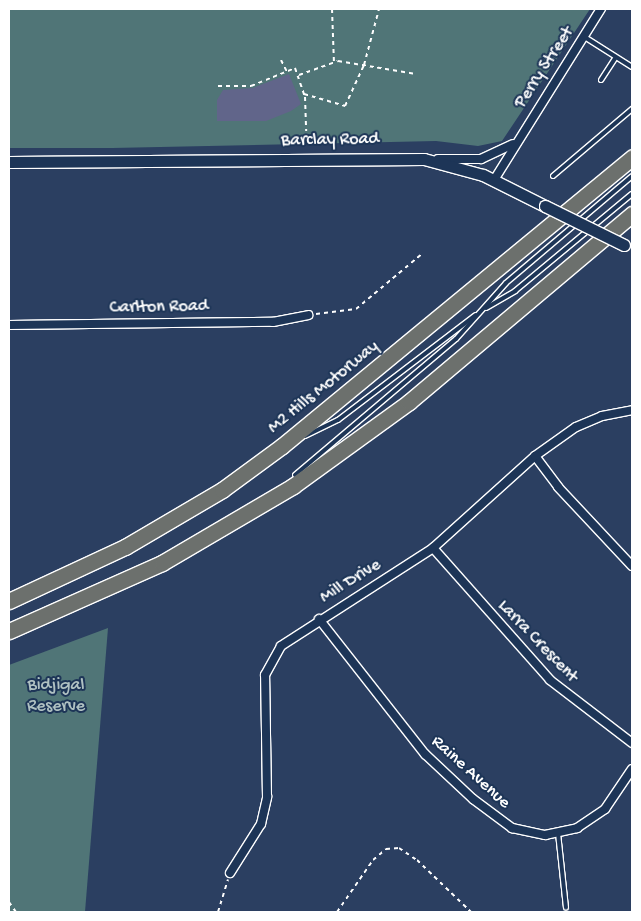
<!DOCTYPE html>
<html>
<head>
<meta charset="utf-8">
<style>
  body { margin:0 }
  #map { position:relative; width:641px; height:921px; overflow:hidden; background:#2b3f61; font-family:"Gochi Hand",sans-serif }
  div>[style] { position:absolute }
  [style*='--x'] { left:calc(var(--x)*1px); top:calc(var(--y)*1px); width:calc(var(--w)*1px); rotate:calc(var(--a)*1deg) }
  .green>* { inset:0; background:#507577 }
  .building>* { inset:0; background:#61658a }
  .path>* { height:2px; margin-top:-1px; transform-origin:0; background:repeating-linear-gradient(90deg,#fff 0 4px,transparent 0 8px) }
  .roads { filter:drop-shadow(1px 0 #fff) drop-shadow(-1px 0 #fff) drop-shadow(0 1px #fff) drop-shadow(0 -1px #fff) }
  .lane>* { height:4px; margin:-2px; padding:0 2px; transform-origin:2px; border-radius:2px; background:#1d3557 }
  .street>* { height:8px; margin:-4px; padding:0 4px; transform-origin:4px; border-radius:4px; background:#1d3557 }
  .secondary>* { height:11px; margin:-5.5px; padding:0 5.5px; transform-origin:5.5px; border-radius:5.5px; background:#1d3557 }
  .highway>* { height:15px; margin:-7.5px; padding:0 7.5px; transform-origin:7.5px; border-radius:7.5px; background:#6c706d }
  .bridges { filter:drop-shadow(1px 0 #fff) drop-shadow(-1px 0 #fff) drop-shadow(0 1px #fff) drop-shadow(0 -1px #fff) }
  .secondary-bridge>* { height:11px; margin:-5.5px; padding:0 5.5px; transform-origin:5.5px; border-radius:5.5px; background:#1d3557 }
  span { translate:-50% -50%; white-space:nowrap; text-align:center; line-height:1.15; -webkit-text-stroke:4px #1d3557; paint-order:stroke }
  .street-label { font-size:18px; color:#fff }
  .park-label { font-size:18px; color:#b0c1c2 }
  .frame { position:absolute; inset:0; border:10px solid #fff; pointer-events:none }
</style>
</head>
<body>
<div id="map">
  <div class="green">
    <i style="clip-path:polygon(9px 9px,590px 9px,502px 141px,478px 146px,436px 141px,112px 148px,9px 148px)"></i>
    <i style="clip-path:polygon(108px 628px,85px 912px,9px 912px,9px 665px)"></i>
  </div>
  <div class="building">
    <i style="clip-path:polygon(289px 74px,301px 104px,291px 111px,266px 121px,217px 121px,217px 100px,223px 90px,253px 88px)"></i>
  </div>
  <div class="path">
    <i style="--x:332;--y:9;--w:54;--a:87.9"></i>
    <i style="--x:281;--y:60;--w:13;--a:63"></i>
    <i style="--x:299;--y:75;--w:41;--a:-19.7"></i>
    <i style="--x:338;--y:61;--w:79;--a:9.5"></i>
    <i style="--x:218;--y:86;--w:33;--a:0"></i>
    <i style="--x:251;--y:86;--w:48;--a:-22.2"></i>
    <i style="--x:295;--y:68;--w:31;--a:71"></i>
    <i style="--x:305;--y:97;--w:34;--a:88"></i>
    <i style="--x:304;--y:94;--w:43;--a:16.3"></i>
    <i style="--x:345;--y:106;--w:45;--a:-65.1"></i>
    <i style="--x:364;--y:65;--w:58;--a:-75"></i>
    <i style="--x:316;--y:314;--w:40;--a:-7.1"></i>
    <i style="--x:356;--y:309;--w:87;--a:-39.9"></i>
    <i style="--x:9;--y:902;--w:12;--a:55"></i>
    <i style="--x:218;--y:912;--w:34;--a:-73"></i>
    <i style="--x:337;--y:912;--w:63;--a:-55.3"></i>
    <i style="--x:373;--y:860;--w:17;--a:-40"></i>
    <i style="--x:386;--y:849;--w:13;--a:-4"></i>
    <i style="--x:399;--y:848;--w:22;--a:34"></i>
    <i style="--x:417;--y:860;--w:75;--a:43.9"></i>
  </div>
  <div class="roads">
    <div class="lane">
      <i style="--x:583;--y:36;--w:58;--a:32.3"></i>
      <i style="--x:601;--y:80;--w:27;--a:-57"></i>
      <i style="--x:553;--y:176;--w:104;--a:-40.3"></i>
      <i style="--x:486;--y:308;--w:34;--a:-30"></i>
      <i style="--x:515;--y:291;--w:152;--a:-39.7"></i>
      <i style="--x:305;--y:436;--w:37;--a:-26"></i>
      <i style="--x:338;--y:420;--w:173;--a:-37.3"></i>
      <i style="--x:295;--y:475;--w:211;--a:-40.2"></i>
      <i style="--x:456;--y:339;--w:75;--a:-48.2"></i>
      <i style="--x:506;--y:283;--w:165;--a:-40.3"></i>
      <i style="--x:558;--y:833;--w:75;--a:83.9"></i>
    </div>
    <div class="street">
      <i style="--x:438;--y:159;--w:43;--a:0"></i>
      <i style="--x:481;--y:159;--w:35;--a:-25"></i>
      <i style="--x:494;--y:180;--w:202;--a:-58"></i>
      <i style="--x:9;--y:325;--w:264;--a:-0.7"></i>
      <i style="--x:273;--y:322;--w:36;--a:-11"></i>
      <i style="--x:535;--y:456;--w:39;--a:53"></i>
      <i style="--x:558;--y:487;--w:108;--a:46.9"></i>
      <i style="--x:433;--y:548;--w:176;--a:48.4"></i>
      <i style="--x:550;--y:680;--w:103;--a:37.5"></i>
      <i style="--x:319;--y:619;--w:172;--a:51.9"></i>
      <i style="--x:425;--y:754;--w:66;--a:43.2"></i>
      <i style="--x:473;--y:799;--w:49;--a:36.6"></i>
      <i style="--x:512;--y:828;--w:34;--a:12"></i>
      <i style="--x:545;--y:835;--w:33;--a:-12"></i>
      <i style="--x:577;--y:828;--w:34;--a:-34"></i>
      <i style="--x:605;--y:809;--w:48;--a:-56"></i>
      <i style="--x:230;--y:873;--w:58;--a:-57.7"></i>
      <i style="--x:261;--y:824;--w:28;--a:-77"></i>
      <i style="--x:267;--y:797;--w:122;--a:-90.9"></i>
      <i style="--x:265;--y:675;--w:33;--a:-61"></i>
      <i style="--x:281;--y:646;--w:181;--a:-32.8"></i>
      <i style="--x:433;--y:548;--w:137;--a:-42"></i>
      <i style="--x:535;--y:456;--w:50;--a:-35.3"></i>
      <i style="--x:576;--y:427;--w:28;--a:-23"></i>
      <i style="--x:602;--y:416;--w:31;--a:-11"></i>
    </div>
    <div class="secondary">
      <i style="--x:9;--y:162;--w:415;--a:-0.4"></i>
      <i style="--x:424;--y:159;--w:61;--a:15.2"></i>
      <i style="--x:483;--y:175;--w:69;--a:26.6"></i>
    </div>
    <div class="highway">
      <i style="--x:9;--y:601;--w:128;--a:-25"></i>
      <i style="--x:125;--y:547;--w:113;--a:-30.4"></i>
      <i style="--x:222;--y:490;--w:74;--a:-36.3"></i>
      <i style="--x:282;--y:446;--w:454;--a:-39.5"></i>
      <i style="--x:9;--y:631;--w:167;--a:-24"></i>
      <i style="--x:162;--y:563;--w:152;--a:-30.4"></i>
      <i style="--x:293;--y:486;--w:143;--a:-35.9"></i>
      <i style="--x:409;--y:402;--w:292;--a:-40.1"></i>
    </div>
  </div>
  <div class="bridges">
    <div class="secondary-bridge">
      <i style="--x:545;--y:206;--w:88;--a:26.3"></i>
    </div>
  </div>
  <div class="street-label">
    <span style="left:545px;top:68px;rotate:-57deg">Perry Street</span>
    <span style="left:330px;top:141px;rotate:-1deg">Barclay Road</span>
    <span style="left:159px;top:308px;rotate:-1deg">Carlton Road</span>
    <span style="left:324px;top:388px;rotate:-39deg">M2 Hills Motorway</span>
    <span style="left:351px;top:582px;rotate:-32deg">Mill Drive</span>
    <span style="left:537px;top:642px;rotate:46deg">Larra Crescent</span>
    <span style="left:470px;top:773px;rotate:42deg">Raine Avenue</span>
  </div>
  <div class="park-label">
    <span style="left:56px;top:697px">Bidjigal<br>Reserve</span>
  </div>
  <div class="frame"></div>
</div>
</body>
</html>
